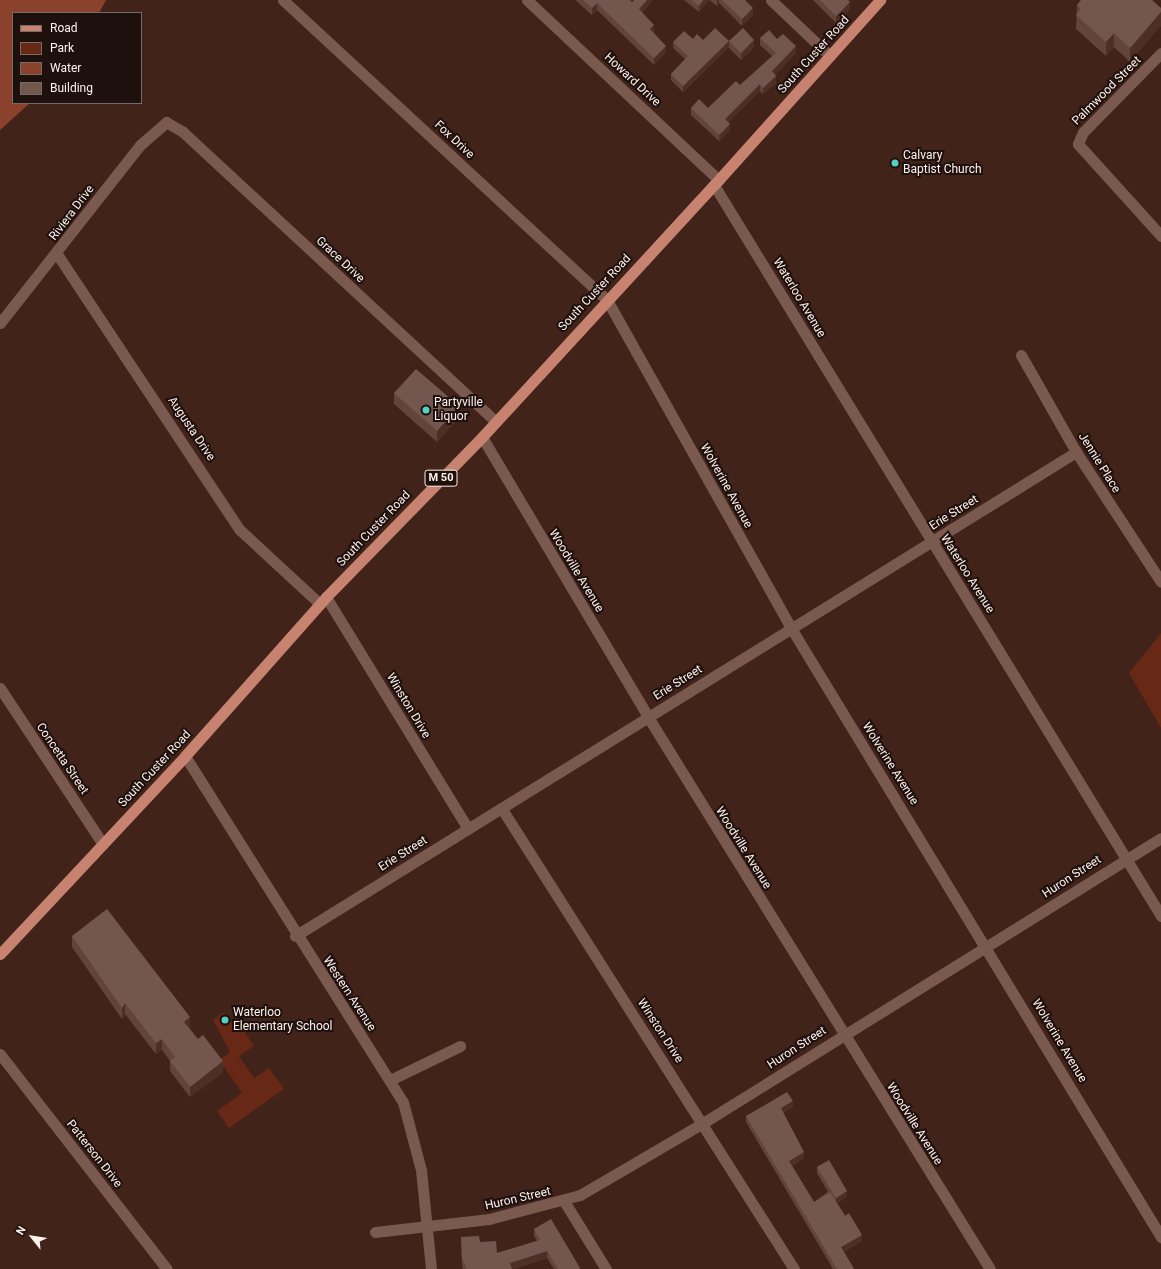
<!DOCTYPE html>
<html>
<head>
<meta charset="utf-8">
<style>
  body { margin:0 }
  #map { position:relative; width:1161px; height:1269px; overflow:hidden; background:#41231a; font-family:Roboto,sans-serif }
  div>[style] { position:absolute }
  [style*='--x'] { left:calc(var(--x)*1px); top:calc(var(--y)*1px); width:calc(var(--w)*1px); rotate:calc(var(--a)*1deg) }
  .green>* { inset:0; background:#672815 }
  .water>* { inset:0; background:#8b422c }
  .minor>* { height:11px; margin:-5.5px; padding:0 5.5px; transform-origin:5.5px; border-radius:5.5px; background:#7a594f }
  .primary>* { height:11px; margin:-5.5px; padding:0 5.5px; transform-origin:5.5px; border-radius:5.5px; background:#c7836f }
  .wall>* { inset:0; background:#63443b }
  .shaded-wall>* { inset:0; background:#4e2f26 }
  .building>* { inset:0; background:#73574f }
  .dots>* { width:11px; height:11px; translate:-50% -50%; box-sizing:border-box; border:2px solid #1e100c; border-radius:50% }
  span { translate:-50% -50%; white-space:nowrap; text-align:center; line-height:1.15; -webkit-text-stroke:4px #1e100c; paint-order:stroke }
  .shield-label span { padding:1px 3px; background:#1e100c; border:1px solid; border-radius:3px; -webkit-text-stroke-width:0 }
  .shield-label { font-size:11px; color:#fef2ee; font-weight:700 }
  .street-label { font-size:12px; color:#fef2ee }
  .poi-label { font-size:12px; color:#fef2ee }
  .left { translate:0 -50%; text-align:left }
  .legend { position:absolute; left:12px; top:12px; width:130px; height:92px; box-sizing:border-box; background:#1e100c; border:1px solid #786a66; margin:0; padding:5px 7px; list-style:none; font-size:12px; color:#fef2ee }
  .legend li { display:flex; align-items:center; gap:8px; height:20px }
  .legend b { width:20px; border:1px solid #786a66 }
  .north { position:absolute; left:12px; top:1217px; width:40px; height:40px; -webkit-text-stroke:3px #1e100c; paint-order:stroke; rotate:300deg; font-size:11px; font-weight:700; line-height:16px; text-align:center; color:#fef2ee }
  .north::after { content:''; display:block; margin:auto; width:14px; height:18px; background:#fef2ee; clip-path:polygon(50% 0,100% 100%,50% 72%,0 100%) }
</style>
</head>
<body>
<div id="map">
  <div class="green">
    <i style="clip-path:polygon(1161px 633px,1161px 728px,1129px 673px)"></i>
    <i style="clip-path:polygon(224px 1012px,233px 1025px,238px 1022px,254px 1046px,239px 1056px,254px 1078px,269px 1068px,284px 1089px,229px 1128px,217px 1111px,242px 1093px,219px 1060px,230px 1052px,213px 1020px)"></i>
  </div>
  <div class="water">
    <i style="clip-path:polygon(0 0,106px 0,99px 13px,13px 13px,13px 103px,30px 103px,0 130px)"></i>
  </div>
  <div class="minor">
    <i style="--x:283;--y:0;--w:442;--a:42.8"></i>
    <i style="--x:607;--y:300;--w:376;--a:60.7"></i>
    <i style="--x:791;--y:628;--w:713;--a:58.72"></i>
    <i style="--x:527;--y:0;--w:263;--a:43.2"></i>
    <i style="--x:771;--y:0;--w:81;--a:43.5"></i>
    <i style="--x:1161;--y:53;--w:111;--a:134.6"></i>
    <i style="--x:1083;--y:132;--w:13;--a:113"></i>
    <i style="--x:1078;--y:144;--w:124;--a:47.9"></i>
    <i style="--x:714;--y:185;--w:857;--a:58.55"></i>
    <i style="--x:57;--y:254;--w:331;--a:56.5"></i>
    <i style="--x:240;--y:530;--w:109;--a:42.8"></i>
    <i style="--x:0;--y:323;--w:226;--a:-51.8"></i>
    <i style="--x:140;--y:145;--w:35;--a:-41"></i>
    <i style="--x:166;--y:122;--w:20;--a:30"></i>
    <i style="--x:183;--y:132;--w:425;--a:42.8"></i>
    <i style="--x:1021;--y:355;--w:112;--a:60.4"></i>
    <i style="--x:1076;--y:452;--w:155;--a:56.8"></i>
    <i style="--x:482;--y:437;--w:326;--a:59.3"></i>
    <i style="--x:648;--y:717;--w:649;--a:58.22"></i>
    <i style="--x:326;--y:597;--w:272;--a:58.5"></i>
    <i style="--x:0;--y:688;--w:187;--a:56.6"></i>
    <i style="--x:185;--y:756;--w:409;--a:57.8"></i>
    <i style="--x:403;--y:1102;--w:70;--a:75.2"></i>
    <i style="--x:421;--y:1170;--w:100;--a:84.2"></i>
    <i style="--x:502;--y:809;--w:545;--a:57.59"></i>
    <i style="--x:295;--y:936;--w:919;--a:-31.79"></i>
    <i style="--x:0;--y:1054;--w:272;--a:52.2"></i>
    <i style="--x:390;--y:1080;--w:78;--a:-25.9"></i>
    <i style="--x:564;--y:1201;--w:80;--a:58.3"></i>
    <i style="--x:375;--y:1232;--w:115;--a:-6.5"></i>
    <i style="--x:489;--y:1219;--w:94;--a:-14.8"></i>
    <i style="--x:580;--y:1195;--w:143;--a:-30.3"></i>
    <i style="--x:703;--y:1123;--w:539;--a:-31.89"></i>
  </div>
  <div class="primary">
    <i style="--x:0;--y:954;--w:271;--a:-46.9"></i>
    <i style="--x:185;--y:756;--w:213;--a:-48.4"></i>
    <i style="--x:326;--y:597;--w:223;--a:-45.7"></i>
    <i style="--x:482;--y:437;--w:343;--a:-47.4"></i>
    <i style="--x:714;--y:185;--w:249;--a:-48.1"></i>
  </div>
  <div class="wall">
    <i style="clip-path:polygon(575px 0,630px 0,632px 2px,653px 0,642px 13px,654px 32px,653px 33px,666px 52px,654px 65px,597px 10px,592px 15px)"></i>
    <i style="clip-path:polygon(684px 0,709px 0,699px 12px)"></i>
    <i style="clip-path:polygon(709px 0,745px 0,753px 15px,742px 26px,719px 3px,717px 6px)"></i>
    <i style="clip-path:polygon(813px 0,848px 0,850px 9px,836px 23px)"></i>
    <i style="clip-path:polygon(1077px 5px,1161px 8px,1130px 62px,1114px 47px,1106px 56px,1076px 29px)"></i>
    <i style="clip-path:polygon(760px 38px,777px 39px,796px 53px,775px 75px,776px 83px,763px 94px,760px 91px,728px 122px,730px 130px,719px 141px,691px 115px,691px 108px,708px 108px,740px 85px,772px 56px,760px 45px)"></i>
    <i style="clip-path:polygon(693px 39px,703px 40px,729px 47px,683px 92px,671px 80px,671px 74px,685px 59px,673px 48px,673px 42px)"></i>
    <i style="clip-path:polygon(729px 41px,754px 47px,741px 60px,729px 48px)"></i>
    <i style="clip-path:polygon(394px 393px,459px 417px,437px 442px,394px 404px)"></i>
    <i style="clip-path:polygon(72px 936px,190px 1028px,189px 1028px,223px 1072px,190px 1097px,170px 1071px,170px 1061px,162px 1050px,156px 1054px,125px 1014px,122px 1019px,72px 947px)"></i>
    <i style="clip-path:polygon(793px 1107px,783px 1113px,804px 1158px,792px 1166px,814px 1202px,828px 1192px,817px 1173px,817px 1167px,847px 1197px,837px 1203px,862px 1241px,844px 1252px,854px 1269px,833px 1269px,746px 1122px,746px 1116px)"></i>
    <i style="clip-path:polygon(534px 1229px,580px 1269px,554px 1269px,547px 1258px,514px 1269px,463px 1269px,462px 1266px,461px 1237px,480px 1242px,497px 1253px,537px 1241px,534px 1236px)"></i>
  </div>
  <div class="shaded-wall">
    <i style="clip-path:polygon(647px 0,653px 0,653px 1px,639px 16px,639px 9px)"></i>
    <i style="clip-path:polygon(703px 0,709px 0,699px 12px,699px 6px)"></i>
    <i style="clip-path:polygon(717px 0,719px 0,719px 3px,717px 6px)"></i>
    <i style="clip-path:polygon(850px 2px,850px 9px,836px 23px,836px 16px)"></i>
    <i style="clip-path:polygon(597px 3px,597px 10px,592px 15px,592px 8px)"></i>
    <i style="clip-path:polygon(753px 8px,753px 15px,742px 26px,742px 19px)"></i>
    <i style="clip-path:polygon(1161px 12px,1161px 26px,1130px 62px,1130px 48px)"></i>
    <i style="clip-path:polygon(654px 25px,654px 32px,650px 36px,650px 29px)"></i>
    <i style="clip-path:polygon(1114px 33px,1114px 47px,1106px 56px,1106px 42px)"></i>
    <i style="clip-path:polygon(754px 40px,754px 47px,741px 60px,741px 53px)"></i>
    <i style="clip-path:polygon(729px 41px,729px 47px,683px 92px,683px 86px)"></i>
    <i style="clip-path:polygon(666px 46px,666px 52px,654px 65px,654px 58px)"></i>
    <i style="clip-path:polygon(796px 46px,796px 53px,772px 78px,772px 71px)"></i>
    <i style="clip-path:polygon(776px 76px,776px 83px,763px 94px,763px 88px)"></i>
    <i style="clip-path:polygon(760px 84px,760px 91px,725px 126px,725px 119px)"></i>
    <i style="clip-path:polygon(730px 124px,730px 130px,719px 141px,719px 135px)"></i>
    <i style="clip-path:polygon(459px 406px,459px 417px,437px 442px,437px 431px)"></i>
    <i style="clip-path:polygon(125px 1003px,125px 1014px,122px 1019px,122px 1008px)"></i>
    <i style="clip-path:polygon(190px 1017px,190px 1028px,184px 1032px,184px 1022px)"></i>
    <i style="clip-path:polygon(162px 1039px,162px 1050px,156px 1054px,156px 1043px)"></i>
    <i style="clip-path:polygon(223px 1061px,223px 1072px,190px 1097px,190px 1087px)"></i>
    <i style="clip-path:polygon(793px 1101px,793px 1107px,781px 1115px,781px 1108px)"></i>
    <i style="clip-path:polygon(804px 1152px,804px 1158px,789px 1168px,789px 1161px)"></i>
    <i style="clip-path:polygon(847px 1191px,847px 1197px,836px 1204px,836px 1198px)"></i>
    <i style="clip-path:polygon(862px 1235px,862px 1241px,841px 1254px,841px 1247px)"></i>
    <i style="clip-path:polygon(547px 1251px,547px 1258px,514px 1269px,510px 1269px,510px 1263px)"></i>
  </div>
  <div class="building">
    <i style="clip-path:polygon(583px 0,630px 0,632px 2px,634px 0,647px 0,639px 9px,654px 25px,650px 29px,666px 46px,654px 58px,597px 3px,592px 8px)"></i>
    <i style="clip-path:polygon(692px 0,703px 0,699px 6px)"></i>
    <i style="clip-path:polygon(722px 0,745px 0,753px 8px,742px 19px)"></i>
    <i style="clip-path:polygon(820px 0,848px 0,850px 2px,836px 16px)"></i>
    <i style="clip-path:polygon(1081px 0,1152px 0,1161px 8px,1161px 12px,1130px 48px,1114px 33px,1106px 42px,1076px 15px,1081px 9px,1077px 5px)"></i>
    <i style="clip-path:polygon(715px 28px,729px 41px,683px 86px,671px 74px,688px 56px,673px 42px,684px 31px,693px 39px,697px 34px,703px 40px)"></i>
    <i style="clip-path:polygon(743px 28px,754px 40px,741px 53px,729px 41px)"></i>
    <i style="clip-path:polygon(769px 30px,777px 39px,783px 34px,796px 46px,772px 71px,776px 76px,763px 88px,760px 84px,725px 119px,730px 124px,719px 135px,691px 108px,699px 99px,708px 108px,736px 81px,740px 85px,776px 53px,760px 38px)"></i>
    <i style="clip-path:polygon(416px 369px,459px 406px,437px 431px,394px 393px)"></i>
    <i style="clip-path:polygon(107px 909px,190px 1017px,184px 1022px,198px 1039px,203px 1035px,223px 1061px,190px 1087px,170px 1061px,175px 1057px,162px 1039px,156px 1043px,125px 1003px,122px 1008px,72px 936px)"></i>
    <i style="clip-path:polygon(787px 1092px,793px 1101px,781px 1108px,804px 1152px,789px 1161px,814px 1202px,830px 1192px,845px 1216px,849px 1213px,862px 1235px,841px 1247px,854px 1269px,837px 1269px,746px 1116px)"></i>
    <i style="clip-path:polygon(829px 1160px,847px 1191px,836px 1198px,817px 1167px)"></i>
    <i style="clip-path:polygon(551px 1219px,580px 1268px,579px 1269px,558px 1269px,547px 1251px,510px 1263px,512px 1269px,467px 1269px,462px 1259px,461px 1237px,479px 1236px,480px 1242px,496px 1241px,497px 1253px,540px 1240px,534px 1229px)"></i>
  </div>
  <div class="dots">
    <i style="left:895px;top:163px;background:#56cec3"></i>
    <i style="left:426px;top:410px;background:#56cec3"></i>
    <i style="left:225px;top:1020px;background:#56cec3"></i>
  </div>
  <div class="shield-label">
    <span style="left:441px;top:478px">M 50</span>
  </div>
  <div class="street-label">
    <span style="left:814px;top:55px;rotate:-48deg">South Custer Road</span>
    <span style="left:632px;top:80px;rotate:43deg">Howard Drive</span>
    <span style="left:1107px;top:91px;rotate:-45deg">Palmwood Street</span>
    <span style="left:454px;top:140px;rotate:43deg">Fox Drive</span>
    <span style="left:72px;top:213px;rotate:-53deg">Riviera Drive</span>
    <span style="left:340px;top:260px;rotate:43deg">Grace Drive</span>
    <span style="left:595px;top:293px;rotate:-47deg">South Custer Road</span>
    <span style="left:799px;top:298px;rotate:59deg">Waterloo Avenue</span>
    <span style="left:191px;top:429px;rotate:56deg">Augusta Drive</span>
    <span style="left:1099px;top:463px;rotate:58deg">Jennie Place</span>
    <span style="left:726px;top:486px;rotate:61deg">Wolverine Avenue</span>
    <span style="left:954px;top:513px;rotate:-32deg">Erie Street</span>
    <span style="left:374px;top:529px;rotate:-46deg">South Custer Road</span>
    <span style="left:576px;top:571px;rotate:59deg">Woodville Avenue</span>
    <span style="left:967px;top:574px;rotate:58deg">Waterloo Avenue</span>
    <span style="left:678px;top:683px;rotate:-32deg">Erie Street</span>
    <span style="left:408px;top:706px;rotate:59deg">Winston Drive</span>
    <span style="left:62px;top:759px;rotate:56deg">Concetta Street</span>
    <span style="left:890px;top:764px;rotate:58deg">Wolverine Avenue</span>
    <span style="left:155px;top:769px;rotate:-47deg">South Custer Road</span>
    <span style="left:743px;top:848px;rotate:58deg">Woodville Avenue</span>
    <span style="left:403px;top:854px;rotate:-32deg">Erie Street</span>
    <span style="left:1072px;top:877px;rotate:-33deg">Huron Street</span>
    <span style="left:349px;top:994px;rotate:57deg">Western Avenue</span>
    <span style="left:660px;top:1031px;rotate:57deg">Winston Drive</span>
    <span style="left:1059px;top:1041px;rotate:59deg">Wolverine Avenue</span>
    <span style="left:797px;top:1048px;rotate:-33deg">Huron Street</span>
    <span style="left:914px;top:1124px;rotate:58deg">Woodville Avenue</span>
    <span style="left:94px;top:1154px;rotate:52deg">Patterson Drive</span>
    <span style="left:518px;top:1199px;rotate:-13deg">Huron Street</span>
  </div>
  <div class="poi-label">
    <span class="left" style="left:903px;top:163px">Calvary<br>Baptist Church</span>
    <span class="left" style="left:434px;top:410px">Partyville<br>Liquor</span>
    <span class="left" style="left:233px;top:1020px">Waterloo<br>Elementary School</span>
  </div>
  <ul class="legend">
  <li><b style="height:5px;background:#c7836f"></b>Road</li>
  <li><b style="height:11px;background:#672815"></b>Park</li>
  <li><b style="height:11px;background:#8b422c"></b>Water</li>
  <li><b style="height:11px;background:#73574f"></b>Building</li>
  </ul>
  <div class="north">N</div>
</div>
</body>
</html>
